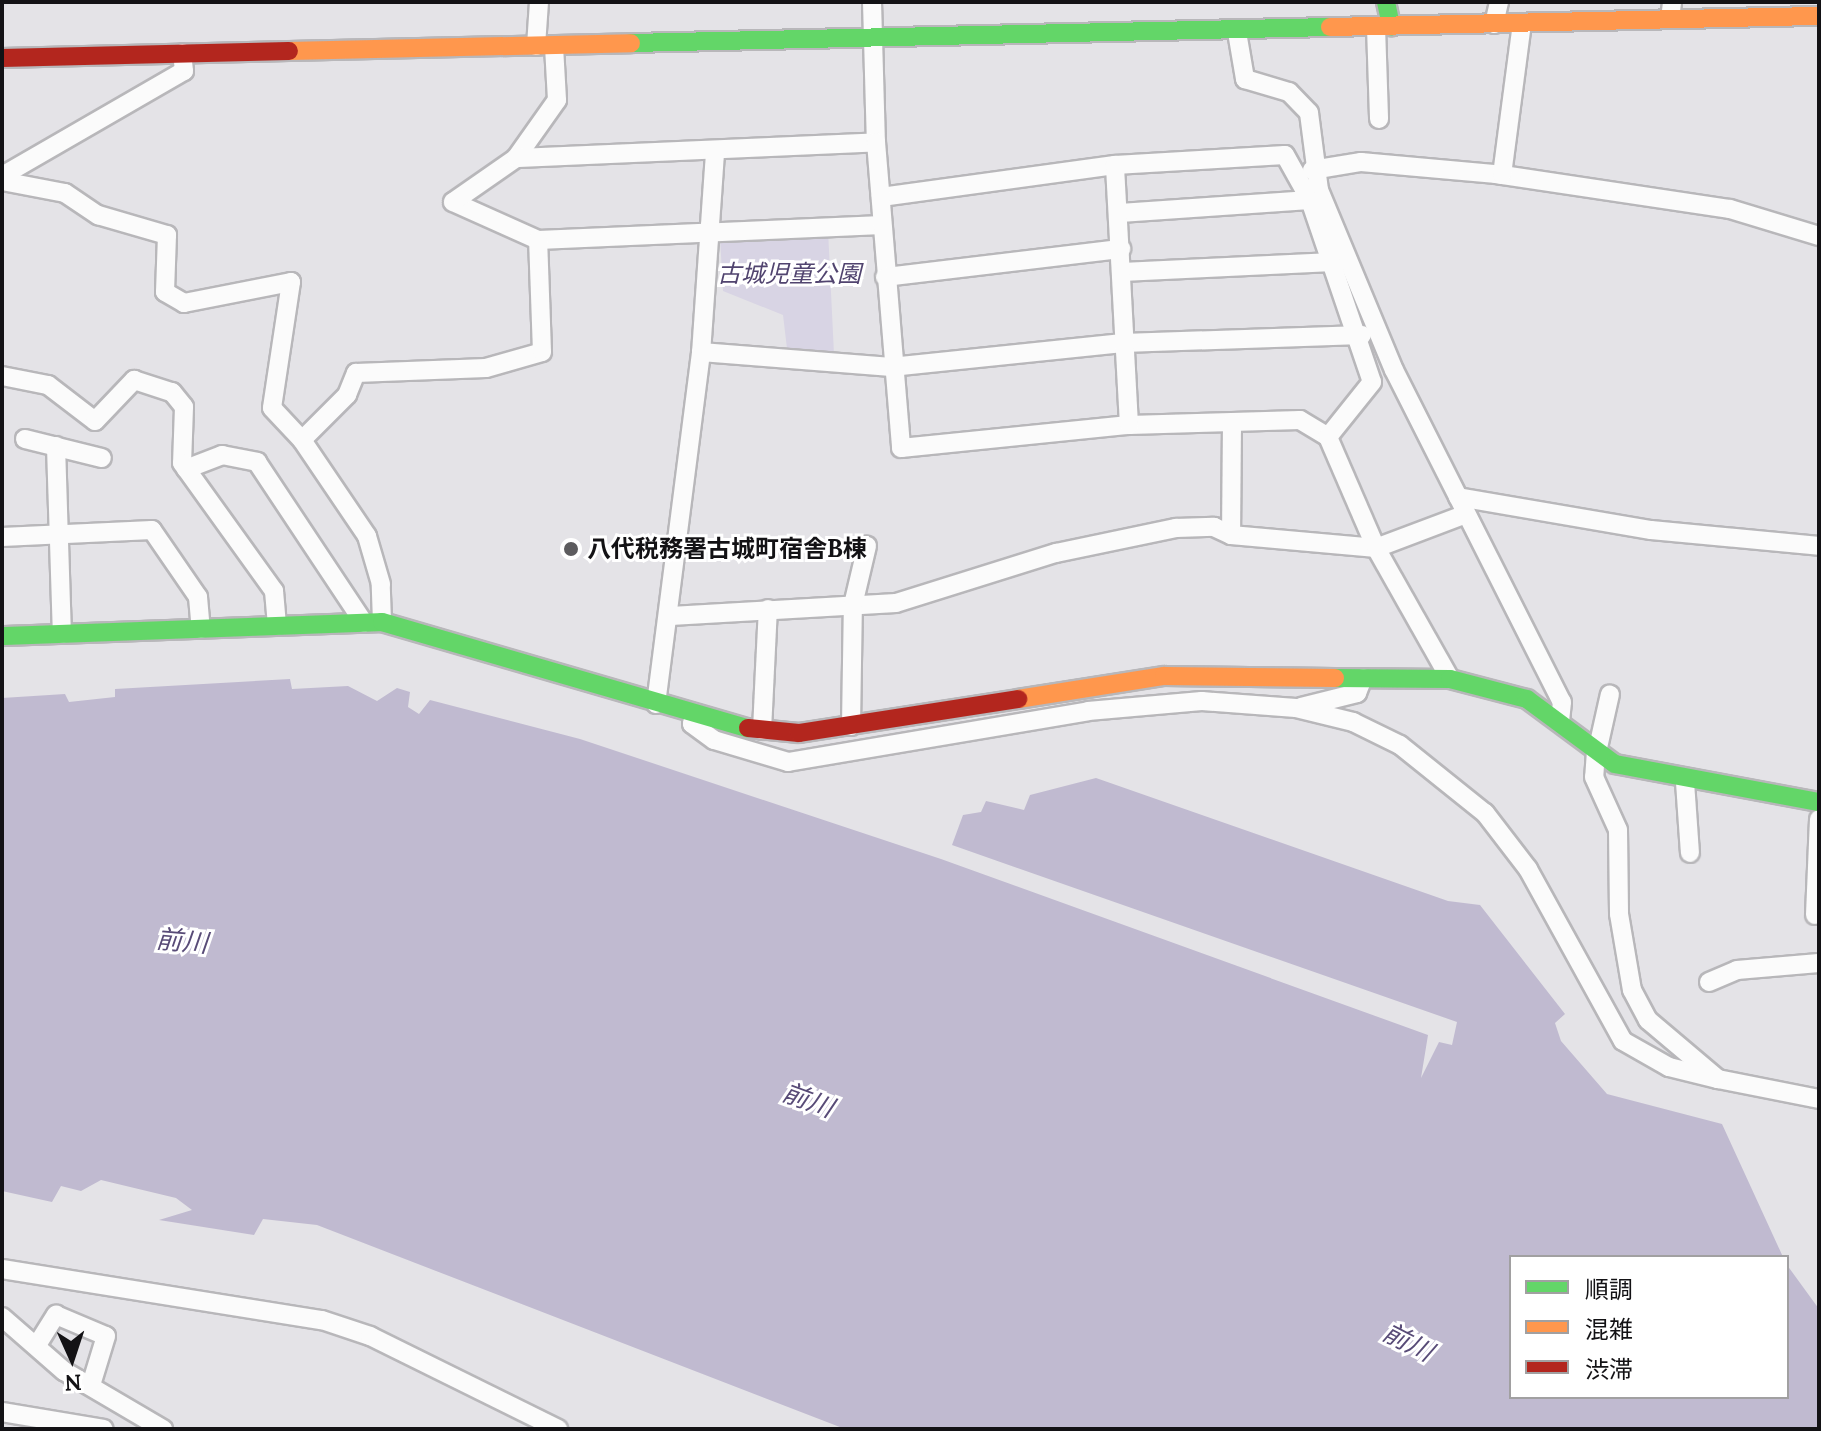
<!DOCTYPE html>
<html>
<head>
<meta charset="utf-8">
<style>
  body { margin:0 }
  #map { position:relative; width:1821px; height:1431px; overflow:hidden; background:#e4e3e7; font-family:Lora,"Noto Sans JP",serif }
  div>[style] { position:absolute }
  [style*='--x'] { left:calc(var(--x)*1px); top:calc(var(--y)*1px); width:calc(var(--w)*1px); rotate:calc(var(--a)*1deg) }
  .green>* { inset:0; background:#d8d4e4 }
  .water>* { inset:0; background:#c0bad0 }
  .roads { filter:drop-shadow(2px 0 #b8b7ba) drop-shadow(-2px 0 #b8b7ba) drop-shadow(0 2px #b8b7ba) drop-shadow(0 -2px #b8b7ba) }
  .street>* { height:18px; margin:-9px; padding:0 9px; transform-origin:9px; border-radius:9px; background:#fbfbfb }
  .fast>* { height:18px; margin:-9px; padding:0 9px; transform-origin:9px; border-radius:9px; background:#63d668 }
  .slow>* { height:18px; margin:-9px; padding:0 9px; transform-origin:9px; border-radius:9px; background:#ff974d }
  .jam>* { height:18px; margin:-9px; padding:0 9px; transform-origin:9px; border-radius:9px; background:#b3261e }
  .dots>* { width:22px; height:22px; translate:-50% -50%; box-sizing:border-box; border:4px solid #fff; border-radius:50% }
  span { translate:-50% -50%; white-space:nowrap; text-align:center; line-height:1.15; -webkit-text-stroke:6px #fff; paint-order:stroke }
  .park-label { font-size:24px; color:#51446f; font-style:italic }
  .poi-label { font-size:24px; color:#131215; font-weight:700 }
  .left { translate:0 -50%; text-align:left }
  .water-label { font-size:26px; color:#584b77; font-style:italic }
  .frame { position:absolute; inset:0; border:4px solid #131215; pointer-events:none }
  .legend { position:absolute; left:1509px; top:1255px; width:280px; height:144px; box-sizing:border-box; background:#fff; border:2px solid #a1a0a1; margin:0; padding:10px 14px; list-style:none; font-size:24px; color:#131215 }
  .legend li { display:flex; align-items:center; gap:16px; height:40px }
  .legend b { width:40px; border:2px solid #a1a0a1 }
  .north { position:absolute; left:32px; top:1319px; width:80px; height:80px; -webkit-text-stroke:6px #fff; paint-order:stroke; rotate:177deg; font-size:22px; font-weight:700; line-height:32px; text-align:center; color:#131215 }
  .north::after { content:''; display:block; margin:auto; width:28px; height:36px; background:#131215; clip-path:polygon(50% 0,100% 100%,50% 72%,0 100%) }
</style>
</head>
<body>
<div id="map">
  <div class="green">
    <i style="clip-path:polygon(828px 230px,834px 354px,788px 357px,783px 315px,723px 291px,720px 237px)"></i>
  </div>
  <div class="water">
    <i style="clip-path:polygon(290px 679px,292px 689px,348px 686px,377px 701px,397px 688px,410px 692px,408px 707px,419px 714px,430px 700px,580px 739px,941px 859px,1428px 1035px,1421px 1078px,1439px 1042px,1452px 1045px,1457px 1022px,952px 845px,963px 815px,981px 812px,986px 801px,1024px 810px,1030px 795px,1096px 778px,1448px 901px,1480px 905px,1565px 1014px,1555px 1023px,1561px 1041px,1607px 1094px,1722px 1124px,1783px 1257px,1511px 1257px,1511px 1397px,1787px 1397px,1787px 1265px,1819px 1309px,1819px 1429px,845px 1429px,317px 1225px,263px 1219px,254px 1235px,159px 1220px,192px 1210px,176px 1198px,101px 1180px,81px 1191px,61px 1186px,52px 1202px,2px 1191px,2px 698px,65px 694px,69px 702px,115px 697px,115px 689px)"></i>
  </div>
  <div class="roads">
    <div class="street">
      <i style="--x:872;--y:2;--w:140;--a:88.4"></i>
      <i style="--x:1670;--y:19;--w:17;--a:-83"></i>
      <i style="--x:1494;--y:24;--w:23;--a:-77"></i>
      <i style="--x:1376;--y:27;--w:92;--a:88.1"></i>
      <i style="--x:1237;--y:32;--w:48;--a:80.3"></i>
      <i style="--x:1245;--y:79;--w:46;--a:16.5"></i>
      <i style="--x:1289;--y:92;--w:29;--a:46"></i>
      <i style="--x:1309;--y:113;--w:78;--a:82.6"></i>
      <i style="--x:1319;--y:190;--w:195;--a:67.4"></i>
      <i style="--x:1394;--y:370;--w:372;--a:63.2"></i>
      <i style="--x:1562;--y:702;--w:20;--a:96"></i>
      <i style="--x:536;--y:46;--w:44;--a:-86.1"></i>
      <i style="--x:715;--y:153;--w:199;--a:94"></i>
      <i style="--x:701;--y:352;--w:191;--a:4.5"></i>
      <i style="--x:891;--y:367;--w:233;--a:-5.9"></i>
      <i style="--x:1123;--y:343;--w:239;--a:-1.9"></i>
      <i style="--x:516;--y:158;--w:71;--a:-54.7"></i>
      <i style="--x:557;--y:100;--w:54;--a:-93.2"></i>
      <i style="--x:1312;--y:170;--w:50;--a:-9.3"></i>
      <i style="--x:1361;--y:162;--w:136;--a:5.1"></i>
      <i style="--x:1496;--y:174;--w:237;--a:8.5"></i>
      <i style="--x:1730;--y:209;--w:93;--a:16.9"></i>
      <i style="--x:1502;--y:175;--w:153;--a:-82.5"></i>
      <i style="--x:2;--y:176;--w:210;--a:-30"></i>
      <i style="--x:184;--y:71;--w:18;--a:-96"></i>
      <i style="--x:2;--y:181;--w:64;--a:10.8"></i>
      <i style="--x:65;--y:193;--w:40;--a:34"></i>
      <i style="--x:98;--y:215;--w:72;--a:16.2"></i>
      <i style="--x:167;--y:235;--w:57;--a:92"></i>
      <i style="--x:165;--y:292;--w:22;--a:30"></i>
      <i style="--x:184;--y:303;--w:109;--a:-11.1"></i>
      <i style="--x:291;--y:282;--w:127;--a:98.6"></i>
      <i style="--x:272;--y:408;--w:44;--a:46.8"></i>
      <i style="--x:881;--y:197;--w:236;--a:-7.8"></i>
      <i style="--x:1120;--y:213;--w:190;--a:-3.9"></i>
      <i style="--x:882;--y:225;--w:344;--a:177.5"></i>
      <i style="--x:538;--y:240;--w:93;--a:-155.9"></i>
      <i style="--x:453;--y:202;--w:77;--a:-34.9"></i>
      <i style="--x:516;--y:158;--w:360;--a:-2.5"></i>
      <i style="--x:876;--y:142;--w:307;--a:85.3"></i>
      <i style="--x:901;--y:448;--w:229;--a:-5.8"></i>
      <i style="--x:1129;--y:425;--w:171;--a:-1.7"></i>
      <i style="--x:1300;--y:420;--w:33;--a:31"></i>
      <i style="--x:1328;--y:437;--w:121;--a:66.6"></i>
      <i style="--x:1376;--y:548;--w:150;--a:60.5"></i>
      <i style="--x:1122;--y:272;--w:211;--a:-2.7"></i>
      <i style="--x:885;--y:277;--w:238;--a:-6.8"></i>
      <i style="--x:2;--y:376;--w:47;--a:11.1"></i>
      <i style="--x:48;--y:385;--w:59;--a:37.5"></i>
      <i style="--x:95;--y:421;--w:57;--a:-46.4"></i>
      <i style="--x:134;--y:380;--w:40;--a:18"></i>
      <i style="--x:172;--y:392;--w:19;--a:51"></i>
      <i style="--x:184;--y:407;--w:56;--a:92"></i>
      <i style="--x:182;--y:463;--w:158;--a:54.3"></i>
      <i style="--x:274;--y:591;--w:35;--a:85"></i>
      <i style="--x:1232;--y:423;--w:112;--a:90.5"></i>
      <i style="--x:1231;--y:535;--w:146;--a:5.1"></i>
      <i style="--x:1376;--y:548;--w:96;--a:-20.7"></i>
      <i style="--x:1129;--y:425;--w:260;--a:-93.1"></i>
      <i style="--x:1115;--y:165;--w:170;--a:-3.4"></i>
      <i style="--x:1285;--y:155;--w:51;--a:60.9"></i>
      <i style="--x:1310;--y:200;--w:192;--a:71.2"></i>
      <i style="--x:1372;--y:382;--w:70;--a:128.7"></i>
      <i style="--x:25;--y:439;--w:79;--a:13.9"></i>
      <i style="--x:56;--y:446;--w:188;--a:88.2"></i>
      <i style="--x:186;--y:469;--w:39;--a:-21"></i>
      <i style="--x:222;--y:455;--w:36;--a:11"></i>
      <i style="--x:257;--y:462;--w:193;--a:56.4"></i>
      <i style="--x:1458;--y:497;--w:196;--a:9.7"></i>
      <i style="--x:1651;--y:530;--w:169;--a:5.4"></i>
      <i style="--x:2;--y:537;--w:150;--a:-2.7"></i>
      <i style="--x:152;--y:530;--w:81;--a:55.5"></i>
      <i style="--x:198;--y:597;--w:32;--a:85"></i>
      <i style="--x:671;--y:616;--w:225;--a:-3.3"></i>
      <i style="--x:896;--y:603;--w:168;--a:-17.4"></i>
      <i style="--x:1056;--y:553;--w:123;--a:-11.8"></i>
      <i style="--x:1176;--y:528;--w:38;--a:-2"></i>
      <i style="--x:1214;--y:527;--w:19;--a:25"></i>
      <i style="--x:382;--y:622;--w:38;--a:-92"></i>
      <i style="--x:381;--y:584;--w:50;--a:-106.3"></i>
      <i style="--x:367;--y:536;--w:116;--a:-124.1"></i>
      <i style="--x:302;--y:440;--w:64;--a:-45"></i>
      <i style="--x:347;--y:395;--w:24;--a:-68"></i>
      <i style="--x:356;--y:373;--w:130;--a:-2.2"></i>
      <i style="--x:486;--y:368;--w:58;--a:-15.9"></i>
      <i style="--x:542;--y:352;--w:112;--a:-92"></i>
      <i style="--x:656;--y:704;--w:355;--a:-82.7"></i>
      <i style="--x:1301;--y:707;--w:58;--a:-14"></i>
      <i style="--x:1357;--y:693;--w:16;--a:-68"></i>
      <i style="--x:694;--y:715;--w:9;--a:103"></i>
      <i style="--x:692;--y:724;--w:27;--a:36"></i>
      <i style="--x:714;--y:740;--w:77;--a:16.6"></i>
      <i style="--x:788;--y:762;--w:304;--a:-9.6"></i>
      <i style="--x:1088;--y:711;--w:114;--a:-5"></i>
      <i style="--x:1202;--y:701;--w:94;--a:4.3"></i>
      <i style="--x:1296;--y:708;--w:59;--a:13.8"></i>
      <i style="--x:1353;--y:722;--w:52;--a:26.1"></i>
      <i style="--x:1400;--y:745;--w:109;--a:38.7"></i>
      <i style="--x:1485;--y:813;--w:71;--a:52.5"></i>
      <i style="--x:1528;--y:869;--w:196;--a:61.1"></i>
      <i style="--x:1623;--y:1041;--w:53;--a:29.5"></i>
      <i style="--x:1669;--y:1067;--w:50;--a:13.8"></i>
      <i style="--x:851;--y:726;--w:121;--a:-89.1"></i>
      <i style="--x:853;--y:605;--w:61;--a:-76.7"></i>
      <i style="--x:762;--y:730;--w:121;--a:-87.2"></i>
      <i style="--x:1596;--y:751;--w:26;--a:94"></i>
      <i style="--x:1594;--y:777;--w:58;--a:65.6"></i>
      <i style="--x:1618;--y:830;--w:84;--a:89.3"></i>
      <i style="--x:1619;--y:914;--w:77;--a:80.3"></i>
      <i style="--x:1632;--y:990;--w:34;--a:62"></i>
      <i style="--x:1648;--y:1020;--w:92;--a:40.1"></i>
      <i style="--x:1718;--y:1079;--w:103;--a:11.2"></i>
      <i style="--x:1597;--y:752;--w:59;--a:-77.4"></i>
      <i style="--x:1685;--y:782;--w:71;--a:86"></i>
      <i style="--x:1815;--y:915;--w:96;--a:-87.6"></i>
      <i style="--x:1709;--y:982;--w:30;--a:-23"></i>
      <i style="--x:1737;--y:970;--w:82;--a:-4.9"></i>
      <i style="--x:2;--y:1269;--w:324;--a:9.1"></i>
      <i style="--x:322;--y:1320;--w:51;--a:18.4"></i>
      <i style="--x:370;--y:1336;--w:210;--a:26.3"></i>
      <i style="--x:2;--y:1317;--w:82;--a:41.1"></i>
      <i style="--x:64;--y:1371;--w:115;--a:30.4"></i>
      <i style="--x:37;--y:1345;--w:36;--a:-58"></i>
      <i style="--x:56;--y:1315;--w:54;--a:22.8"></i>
      <i style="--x:106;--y:1336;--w:51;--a:107"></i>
      <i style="--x:2;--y:1412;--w:103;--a:9.5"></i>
    </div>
    <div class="fast">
      <i style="--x:1386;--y:2;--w:25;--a:78"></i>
      <i style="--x:631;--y:43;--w:699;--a:-1.31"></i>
      <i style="--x:2;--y:636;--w:380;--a:-2.1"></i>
      <i style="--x:382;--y:622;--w:381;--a:16.2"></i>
      <i style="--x:1335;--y:678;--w:115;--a:0.5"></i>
      <i style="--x:1450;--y:679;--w:80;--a:14.6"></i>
      <i style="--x:1527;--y:699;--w:109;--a:36.5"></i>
      <i style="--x:1615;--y:764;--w:208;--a:10.6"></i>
    </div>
    <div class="slow">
      <i style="--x:1330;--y:27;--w:489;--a:-1.3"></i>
      <i style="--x:289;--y:51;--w:342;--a:-1.3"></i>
      <i style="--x:1018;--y:699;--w:148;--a:-9"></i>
      <i style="--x:1164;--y:676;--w:171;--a:0.7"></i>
    </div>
    <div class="jam">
      <i style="--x:2;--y:58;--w:287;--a:-1.4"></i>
      <i style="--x:748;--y:728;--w:51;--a:5.6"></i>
      <i style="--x:799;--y:733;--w:222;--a:-8.8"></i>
    </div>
  </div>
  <div class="dots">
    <i style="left:571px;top:549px;background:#5c5b5e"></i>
  </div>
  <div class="park-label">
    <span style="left:789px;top:274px">古城児童公園</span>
  </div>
  <div class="poi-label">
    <span class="left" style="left:587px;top:549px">八代税務署古城町宿舎B棟</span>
  </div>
  <div class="water-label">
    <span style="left:182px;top:941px;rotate:5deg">前川</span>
    <span style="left:808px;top:1100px;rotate:20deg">前川</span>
    <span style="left:1408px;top:1342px;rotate:27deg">前川</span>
  </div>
  <div class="frame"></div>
  <ul class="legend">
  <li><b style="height:10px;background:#63d668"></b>順調</li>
  <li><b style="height:10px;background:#ff974d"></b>混雑</li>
  <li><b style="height:10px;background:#b3261e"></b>渋滞</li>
  </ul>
  <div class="north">N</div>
</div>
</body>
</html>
